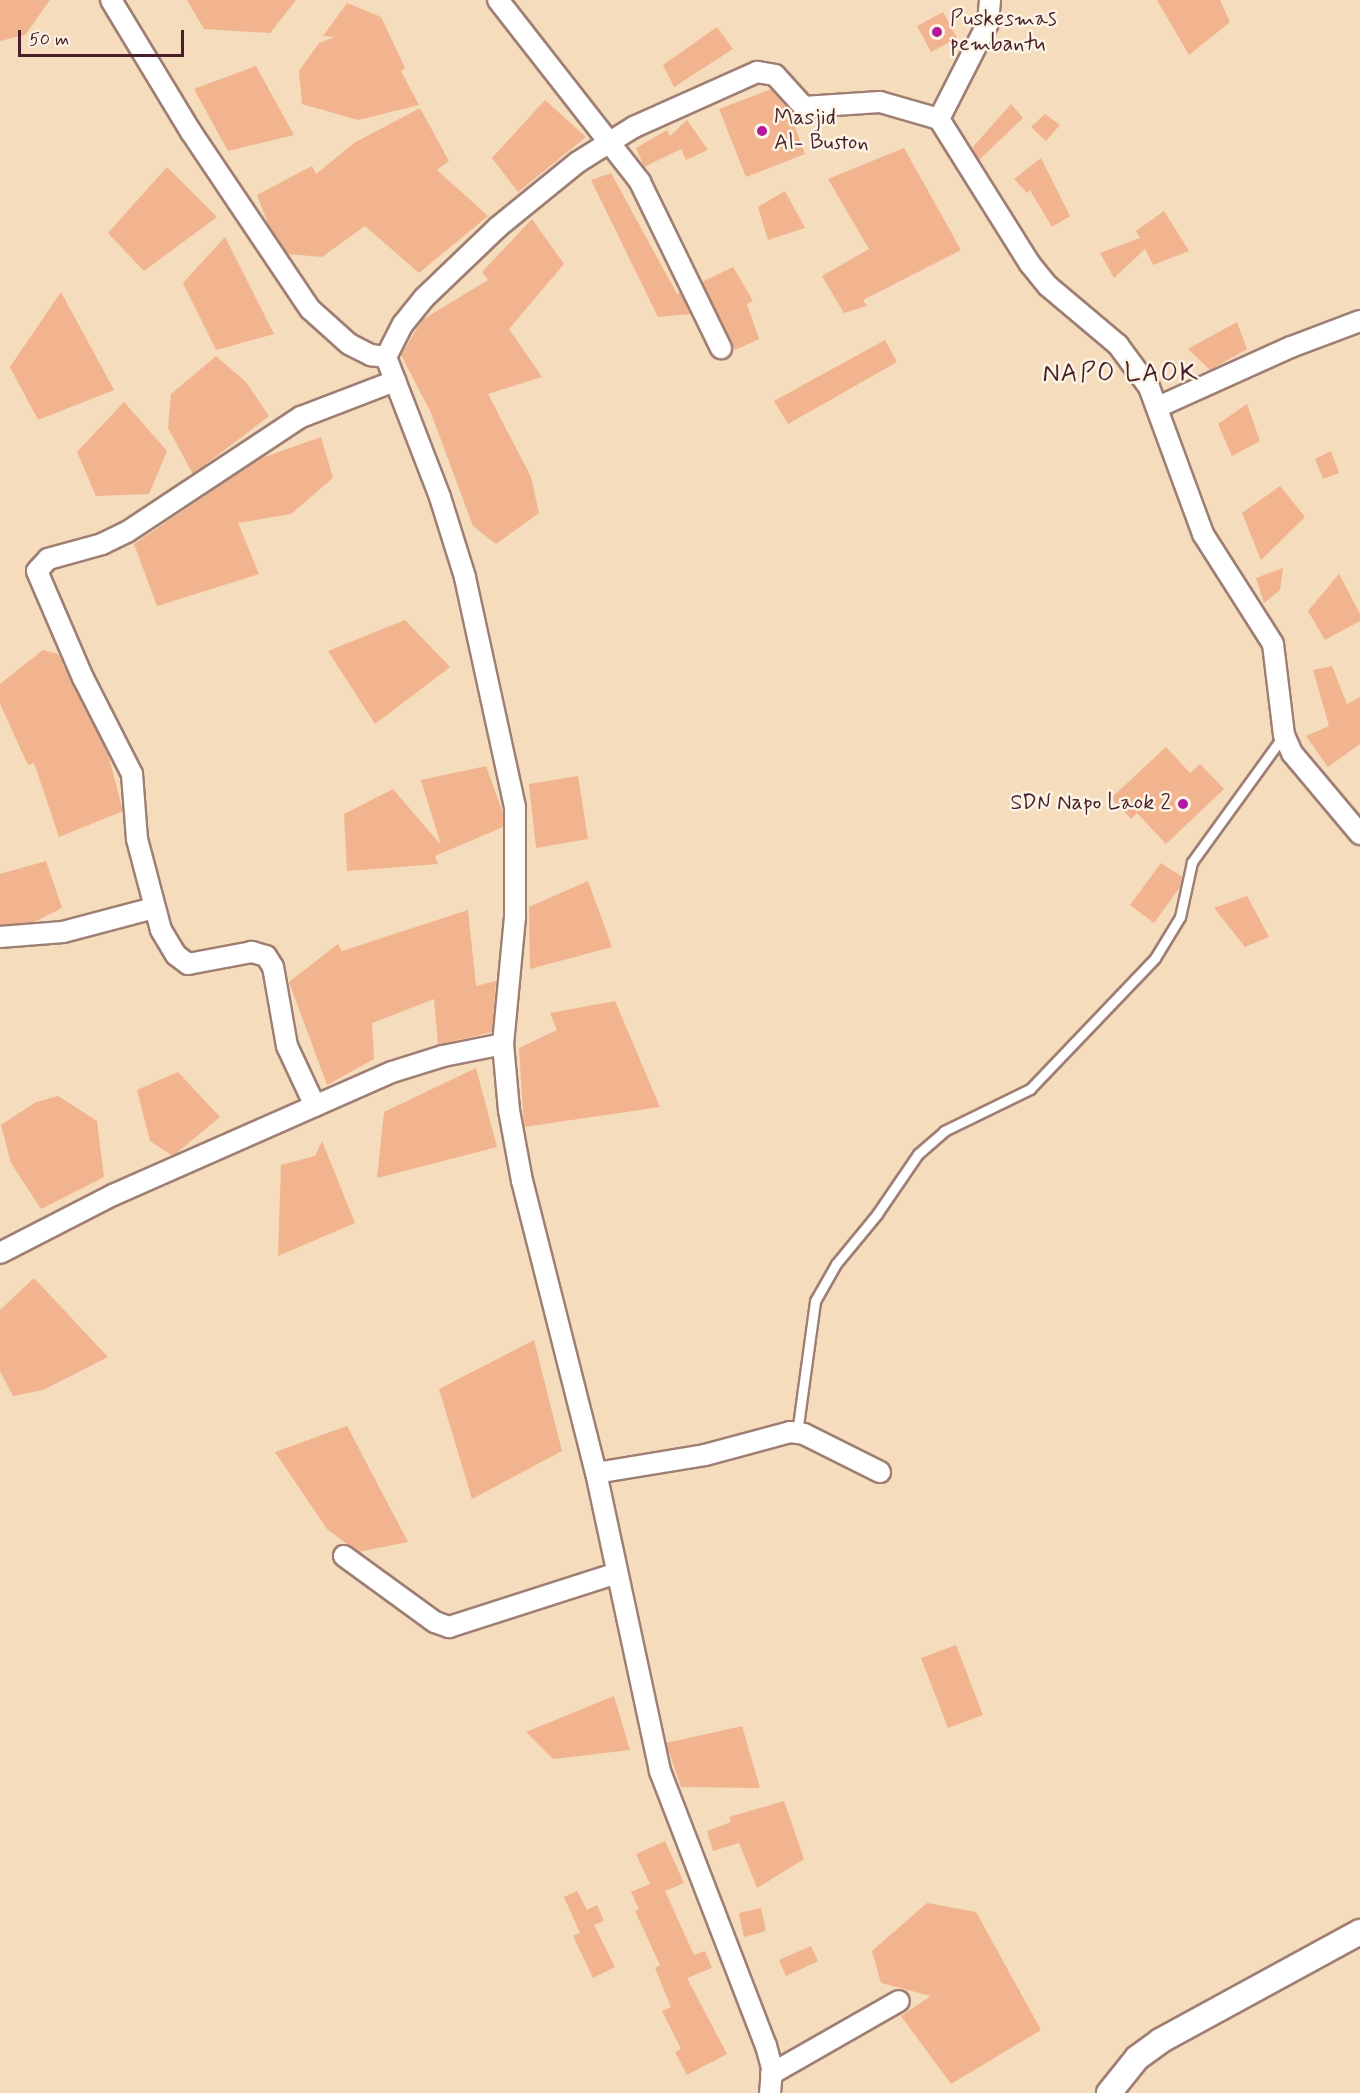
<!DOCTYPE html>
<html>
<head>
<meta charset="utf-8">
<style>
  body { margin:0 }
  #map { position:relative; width:1360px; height:2093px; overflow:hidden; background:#f4dcbc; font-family:Mynerve,sans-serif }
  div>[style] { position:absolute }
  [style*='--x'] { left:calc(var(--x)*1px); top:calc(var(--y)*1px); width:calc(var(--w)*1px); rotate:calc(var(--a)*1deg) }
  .building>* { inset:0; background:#f1b48f }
  .roads { filter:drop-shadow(2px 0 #9f7e74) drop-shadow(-2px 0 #9f7e74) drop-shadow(0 2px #9f7e74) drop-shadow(0 -2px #9f7e74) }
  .service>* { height:9px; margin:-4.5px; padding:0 4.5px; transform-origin:4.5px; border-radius:4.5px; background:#fff }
  .minor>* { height:20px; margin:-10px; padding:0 10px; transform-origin:10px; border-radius:10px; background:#fff }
  .tertiary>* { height:24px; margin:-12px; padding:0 12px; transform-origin:12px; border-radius:12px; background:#fff }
  .dots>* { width:16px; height:16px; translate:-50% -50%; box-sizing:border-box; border:3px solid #fcf5e5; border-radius:50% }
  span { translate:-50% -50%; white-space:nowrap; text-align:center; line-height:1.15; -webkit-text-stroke:5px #fcf5e5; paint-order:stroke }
  .poi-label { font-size:22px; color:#4a1f2b }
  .left { translate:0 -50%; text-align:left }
  .right { translate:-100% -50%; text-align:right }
  .quarter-label { font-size:26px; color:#4a1f2b; letter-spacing:1.5px }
  .scale { position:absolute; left:18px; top:30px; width:166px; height:27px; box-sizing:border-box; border:3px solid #4a1f2b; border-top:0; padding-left:8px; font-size:18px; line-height:21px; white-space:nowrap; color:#4a1f2b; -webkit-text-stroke:4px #fcf5e5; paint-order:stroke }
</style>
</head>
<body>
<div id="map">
  <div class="building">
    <i style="clip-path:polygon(0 0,50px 0,25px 35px,0 41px)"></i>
    <i style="clip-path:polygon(187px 0,296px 0,270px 33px,204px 29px)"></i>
    <i style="clip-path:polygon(1157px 0,1220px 0,1230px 22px,1189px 55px)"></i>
    <i style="clip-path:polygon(347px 3px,381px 17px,405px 68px,401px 71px,419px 105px,358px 120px,302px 104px,299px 71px,319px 43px,335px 37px,323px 36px)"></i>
    <i style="clip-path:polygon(943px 12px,957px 38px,931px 52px,917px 26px)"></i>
    <i style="clip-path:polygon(717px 27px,733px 49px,674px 87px,663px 65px)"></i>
    <i style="clip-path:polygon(256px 66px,294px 135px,228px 151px,194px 89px)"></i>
    <i style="clip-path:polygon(771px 89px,786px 104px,805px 154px,746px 177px,719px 109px)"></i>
    <i style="clip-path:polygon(545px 100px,586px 137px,518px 192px,492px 158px)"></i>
    <i style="clip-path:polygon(1011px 104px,1023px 118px,979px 160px,972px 148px)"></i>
    <i style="clip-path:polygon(420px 108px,449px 161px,437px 170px,488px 216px,419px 273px,365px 226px,322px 257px,287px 254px,269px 226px,257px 195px,312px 166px,316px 174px,354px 143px)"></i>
    <i style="clip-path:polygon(1045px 114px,1060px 125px,1046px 141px,1031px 127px)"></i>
    <i style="clip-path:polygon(687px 120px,708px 150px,686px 160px,681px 149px,644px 167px,636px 148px,667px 130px,670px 136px)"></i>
    <i style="clip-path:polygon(904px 148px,961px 250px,863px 300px,867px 306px,844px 313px,822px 276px,869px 249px,828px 179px)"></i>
    <i style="clip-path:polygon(1041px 158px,1070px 216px,1052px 227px,1030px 190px,1027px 193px,1014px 179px)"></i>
    <i style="clip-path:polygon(167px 167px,217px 217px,144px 271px,108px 233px)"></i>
    <i style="clip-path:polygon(611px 173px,677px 294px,680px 292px,691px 314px,658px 317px,591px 180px)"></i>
    <i style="clip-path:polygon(785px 191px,805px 228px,768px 240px,758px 207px)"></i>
    <i style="clip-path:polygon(1164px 211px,1189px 251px,1153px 265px,1145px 249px,1114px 278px,1100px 253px,1140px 238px,1136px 231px)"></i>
    <i style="clip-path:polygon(532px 219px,564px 264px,509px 329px,542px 377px,488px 394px,531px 477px,539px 513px,496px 544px,473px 526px,431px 413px,401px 355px,422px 320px,488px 280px,482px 272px)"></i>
    <i style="clip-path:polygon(225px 237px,274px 334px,216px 350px,183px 283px)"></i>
    <i style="clip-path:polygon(733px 267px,753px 301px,747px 304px,759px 339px,735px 350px,702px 282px)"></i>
    <i style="clip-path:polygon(61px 292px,114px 390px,38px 420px,10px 367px)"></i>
    <i style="clip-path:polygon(1237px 322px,1247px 349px,1210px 370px,1188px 349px)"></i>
    <i style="clip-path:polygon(885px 340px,897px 362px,788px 424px,774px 401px)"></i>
    <i style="clip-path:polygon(216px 356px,246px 382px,269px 416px,193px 474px,168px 428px,171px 394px)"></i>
    <i style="clip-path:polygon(124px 402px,167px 451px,149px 494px,96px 496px,77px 452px)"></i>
    <i style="clip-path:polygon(1247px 404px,1260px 441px,1232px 456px,1218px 424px)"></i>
    <i style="clip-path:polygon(321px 437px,333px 478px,291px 514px,238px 523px,259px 574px,157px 606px,134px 544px,259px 459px)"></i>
    <i style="clip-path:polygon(1331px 451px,1339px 473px,1323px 479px,1315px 459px)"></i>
    <i style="clip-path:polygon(1280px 486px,1305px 517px,1261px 560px,1242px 513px)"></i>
    <i style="clip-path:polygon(1283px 568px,1280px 590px,1264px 603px,1256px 578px)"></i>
    <i style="clip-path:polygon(1339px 574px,1360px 614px,1360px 621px,1325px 640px,1308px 611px)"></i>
    <i style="clip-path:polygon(405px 620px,450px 667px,375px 724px,328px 651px)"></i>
    <i style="clip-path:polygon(43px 650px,58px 654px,108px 754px,123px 811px,59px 837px,34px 763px,28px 765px,0 704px,0 684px)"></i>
    <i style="clip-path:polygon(1332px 666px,1347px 704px,1360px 697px,1360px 744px,1328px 767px,1306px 736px,1329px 726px,1313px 670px)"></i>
    <i style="clip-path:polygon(1166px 747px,1190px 773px,1200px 764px,1224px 789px,1166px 844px,1137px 813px,1131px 819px,1111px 798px)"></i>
    <i style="clip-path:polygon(486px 766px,503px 813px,503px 827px,435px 856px,438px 864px,347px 871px,344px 814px,393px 789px,441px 845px,421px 780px)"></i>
    <i style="clip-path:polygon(578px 776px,588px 839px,536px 848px,529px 784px)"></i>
    <i style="clip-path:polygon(46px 861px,62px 908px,34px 922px,0 925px,0 874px)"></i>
    <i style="clip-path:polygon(1161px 863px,1182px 877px,1180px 887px,1154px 923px,1130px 905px)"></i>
    <i style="clip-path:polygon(588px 881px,612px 947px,530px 969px,529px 907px)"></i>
    <i style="clip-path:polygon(1247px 896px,1269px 937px,1245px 947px,1214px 908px)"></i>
    <i style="clip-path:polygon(468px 910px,476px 986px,496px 981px,492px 1032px,438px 1045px,434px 999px,372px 1023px,374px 1059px,327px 1085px,289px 982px,338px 944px,342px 951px)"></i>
    <i style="clip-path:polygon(615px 1001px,660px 1107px,524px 1127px,519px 1048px,557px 1030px,550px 1013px)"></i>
    <i style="clip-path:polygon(476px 1068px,497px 1147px,377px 1178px,384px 1112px)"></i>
    <i style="clip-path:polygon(178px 1072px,220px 1117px,173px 1156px,150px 1141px,137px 1090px)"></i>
    <i style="clip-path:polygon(58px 1096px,97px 1121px,104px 1177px,41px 1209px,11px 1163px,1px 1125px,36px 1102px)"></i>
    <i style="clip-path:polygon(322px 1141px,355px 1223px,278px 1256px,281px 1165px,315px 1156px)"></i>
    <i style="clip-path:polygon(34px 1278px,108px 1357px,43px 1390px,13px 1396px,0 1371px,0 1310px)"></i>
    <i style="clip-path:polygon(534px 1340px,562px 1451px,472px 1499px,439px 1389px)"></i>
    <i style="clip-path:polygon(347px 1426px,408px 1542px,358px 1552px,348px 1545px,327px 1529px,275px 1452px)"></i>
    <i style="clip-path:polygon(956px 1645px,983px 1715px,948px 1728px,921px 1658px)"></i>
    <i style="clip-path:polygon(614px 1696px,630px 1750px,553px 1759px,526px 1732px)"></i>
    <i style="clip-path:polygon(742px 1726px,760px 1788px,681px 1787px,666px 1743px)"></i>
    <i style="clip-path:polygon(784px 1801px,804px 1859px,757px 1888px,739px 1843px,713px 1851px,707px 1831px,731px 1822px,729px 1817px)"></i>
    <i style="clip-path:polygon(665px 1841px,684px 1883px,665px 1891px,694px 1955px,705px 1951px,712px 1968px,687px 1978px,727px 2054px,687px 2075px,675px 2052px,681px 2049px,662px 2011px,671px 2007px,655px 1968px,660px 1965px,635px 1911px,639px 1909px,631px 1892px,650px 1884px,636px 1854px)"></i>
    <i style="clip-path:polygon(577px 1891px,587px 1910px,597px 1905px,604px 1921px,594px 1925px,615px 1967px,593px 1978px,573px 1936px,580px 1933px,564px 1897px)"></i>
    <i style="clip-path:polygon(927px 1903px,976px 1912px,1041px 2030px,951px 2084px,901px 2016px,931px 1996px,881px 1983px,872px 1951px)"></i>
    <i style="clip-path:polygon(761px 1908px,766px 1931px,744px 1937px,739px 1913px)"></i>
    <i style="clip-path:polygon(811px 1946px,818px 1961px,786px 1976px,779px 1960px)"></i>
  </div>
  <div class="roads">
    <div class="service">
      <i style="--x:797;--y:1433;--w:133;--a:-82.2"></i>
      <i style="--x:815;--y:1301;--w:43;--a:-60.4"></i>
      <i style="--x:836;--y:1264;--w:65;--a:-50.6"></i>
      <i style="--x:877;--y:1214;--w:73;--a:-55.7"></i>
      <i style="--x:918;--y:1154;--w:35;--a:-41"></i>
      <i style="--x:944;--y:1131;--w:96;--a:-26"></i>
      <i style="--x:1030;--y:1089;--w:181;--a:-46.3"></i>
      <i style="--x:1155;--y:958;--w:48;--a:-58.6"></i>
      <i style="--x:1180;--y:917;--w:56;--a:-77.7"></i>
      <i style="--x:1192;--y:862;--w:157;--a:-54.1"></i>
    </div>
    <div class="minor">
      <i style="--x:111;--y:0;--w:154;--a:58.8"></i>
      <i style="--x:191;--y:132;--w:213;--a:56.1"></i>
      <i style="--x:310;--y:309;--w:52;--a:41.9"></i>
      <i style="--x:349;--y:344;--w:25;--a:27"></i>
      <i style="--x:371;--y:355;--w:15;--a:8"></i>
      <i style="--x:498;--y:0;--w:231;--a:52"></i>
      <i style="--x:640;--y:182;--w:185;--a:64"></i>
      <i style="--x:939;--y:119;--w:108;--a:-63"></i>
      <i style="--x:988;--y:23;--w:23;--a:-85"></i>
      <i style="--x:1158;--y:407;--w:146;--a:-24.3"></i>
      <i style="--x:1291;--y:347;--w:74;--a:-20.6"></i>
      <i style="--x:0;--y:937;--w:63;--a:-4.5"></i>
      <i style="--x:63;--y:932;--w:94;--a:-14.8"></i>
      <i style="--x:315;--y:1106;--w:66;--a:-115"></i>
      <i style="--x:287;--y:1046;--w:80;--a:-100"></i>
      <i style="--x:273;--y:967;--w:13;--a:-122"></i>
      <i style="--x:266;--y:956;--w:15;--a:-164"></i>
      <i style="--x:252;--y:952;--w:65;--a:169.4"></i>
      <i style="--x:188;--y:964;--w:15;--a:-143"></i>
      <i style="--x:176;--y:955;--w:29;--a:-121"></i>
      <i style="--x:161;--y:930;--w:94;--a:-104.8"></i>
      <i style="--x:137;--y:839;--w:65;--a:-94.4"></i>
      <i style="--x:132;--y:774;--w:108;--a:-117"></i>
      <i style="--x:83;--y:678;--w:116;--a:-113.3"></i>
      <i style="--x:37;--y:571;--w:16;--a:-47"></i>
      <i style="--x:48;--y:559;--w:56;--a:-15.5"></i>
      <i style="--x:102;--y:544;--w:28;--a:-26"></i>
      <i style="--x:127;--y:532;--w:209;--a:-33.5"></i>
      <i style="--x:301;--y:417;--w:101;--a:-21"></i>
      <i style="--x:0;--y:1253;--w:127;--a:-27.2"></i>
      <i style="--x:113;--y:1195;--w:305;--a:-23.8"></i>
      <i style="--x:392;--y:1072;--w:53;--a:-17.4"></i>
      <i style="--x:443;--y:1056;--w:61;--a:-11.3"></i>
      <i style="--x:596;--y:1473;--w:110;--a:-9.4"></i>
      <i style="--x:705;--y:1455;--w:88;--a:-15.1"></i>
      <i style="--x:790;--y:1432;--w:14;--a:8"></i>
      <i style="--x:804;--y:1434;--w:85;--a:26.6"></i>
      <i style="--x:344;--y:1556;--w:112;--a:36"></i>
      <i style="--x:435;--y:1622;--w:15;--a:20"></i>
      <i style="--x:449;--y:1627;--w:176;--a:-17.8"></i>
      <i style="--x:771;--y:2074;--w:147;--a:-29.7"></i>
      <i style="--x:770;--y:2093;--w:25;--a:-85"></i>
      <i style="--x:772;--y:2068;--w:23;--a:-105"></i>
      <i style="--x:766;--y:2046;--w:295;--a:-111.1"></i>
      <i style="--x:660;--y:1771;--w:305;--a:-102.1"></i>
      <i style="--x:596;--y:1473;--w:301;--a:-104.2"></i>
      <i style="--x:522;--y:1181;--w:72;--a:-100.4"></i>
      <i style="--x:509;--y:1110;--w:66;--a:-95.2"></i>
      <i style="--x:503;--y:1044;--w:129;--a:-84.6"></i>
      <i style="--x:515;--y:916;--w:109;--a:-90"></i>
      <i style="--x:515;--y:807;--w:235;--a:-102.3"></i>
      <i style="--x:465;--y:577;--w:84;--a:-107.4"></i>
      <i style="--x:440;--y:497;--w:150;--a:-111.1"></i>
      <i style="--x:386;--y:357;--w:37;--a:-63"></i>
      <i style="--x:403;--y:324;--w:33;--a:-51"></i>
      <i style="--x:424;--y:298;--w:103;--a:-43.8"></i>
      <i style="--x:498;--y:227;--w:103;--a:-39.1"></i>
      <i style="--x:578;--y:162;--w:66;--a:-32"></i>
      <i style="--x:634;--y:127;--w:135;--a:-24.1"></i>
      <i style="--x:757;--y:72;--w:18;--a:9"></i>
      <i style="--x:775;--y:75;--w:43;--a:47.8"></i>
      <i style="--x:804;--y:107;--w:76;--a:-3.8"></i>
      <i style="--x:880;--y:102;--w:61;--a:16.1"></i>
      <i style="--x:939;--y:119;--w:171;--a:57.9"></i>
      <i style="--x:1030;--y:264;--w:28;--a:51"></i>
      <i style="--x:1048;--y:286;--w:92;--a:40.1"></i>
      <i style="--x:1118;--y:345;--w:52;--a:53.6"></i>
      <i style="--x:1149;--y:387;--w:157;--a:69.8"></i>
      <i style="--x:1203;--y:534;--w:130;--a:57.5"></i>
      <i style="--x:1273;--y:644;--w:92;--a:83.1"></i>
      <i style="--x:1284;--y:735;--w:20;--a:66"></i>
      <i style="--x:1292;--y:753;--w:106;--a:50"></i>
    </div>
    <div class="tertiary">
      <i style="--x:1109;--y:2093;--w:45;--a:-51.3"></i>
      <i style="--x:1137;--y:2058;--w:29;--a:-36"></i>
      <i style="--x:1160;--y:2041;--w:228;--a:-28.6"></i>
    </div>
  </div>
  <div class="dots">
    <i style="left:937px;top:32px;background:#b5179e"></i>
    <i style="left:762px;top:131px;background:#b5179e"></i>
    <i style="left:1183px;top:804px;background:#b5179e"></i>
  </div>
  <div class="poi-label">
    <span class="left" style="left:950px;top:32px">Puskesmas<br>pembantu</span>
    <span class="left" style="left:774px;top:131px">Masjid<br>Al- Buston</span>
    <span class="right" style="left:1171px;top:804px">SDN Napo Laok 2</span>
  </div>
  <div class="quarter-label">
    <span style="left:1121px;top:375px">NAPO LAOK</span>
  </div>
  <div class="scale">50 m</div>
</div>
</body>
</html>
